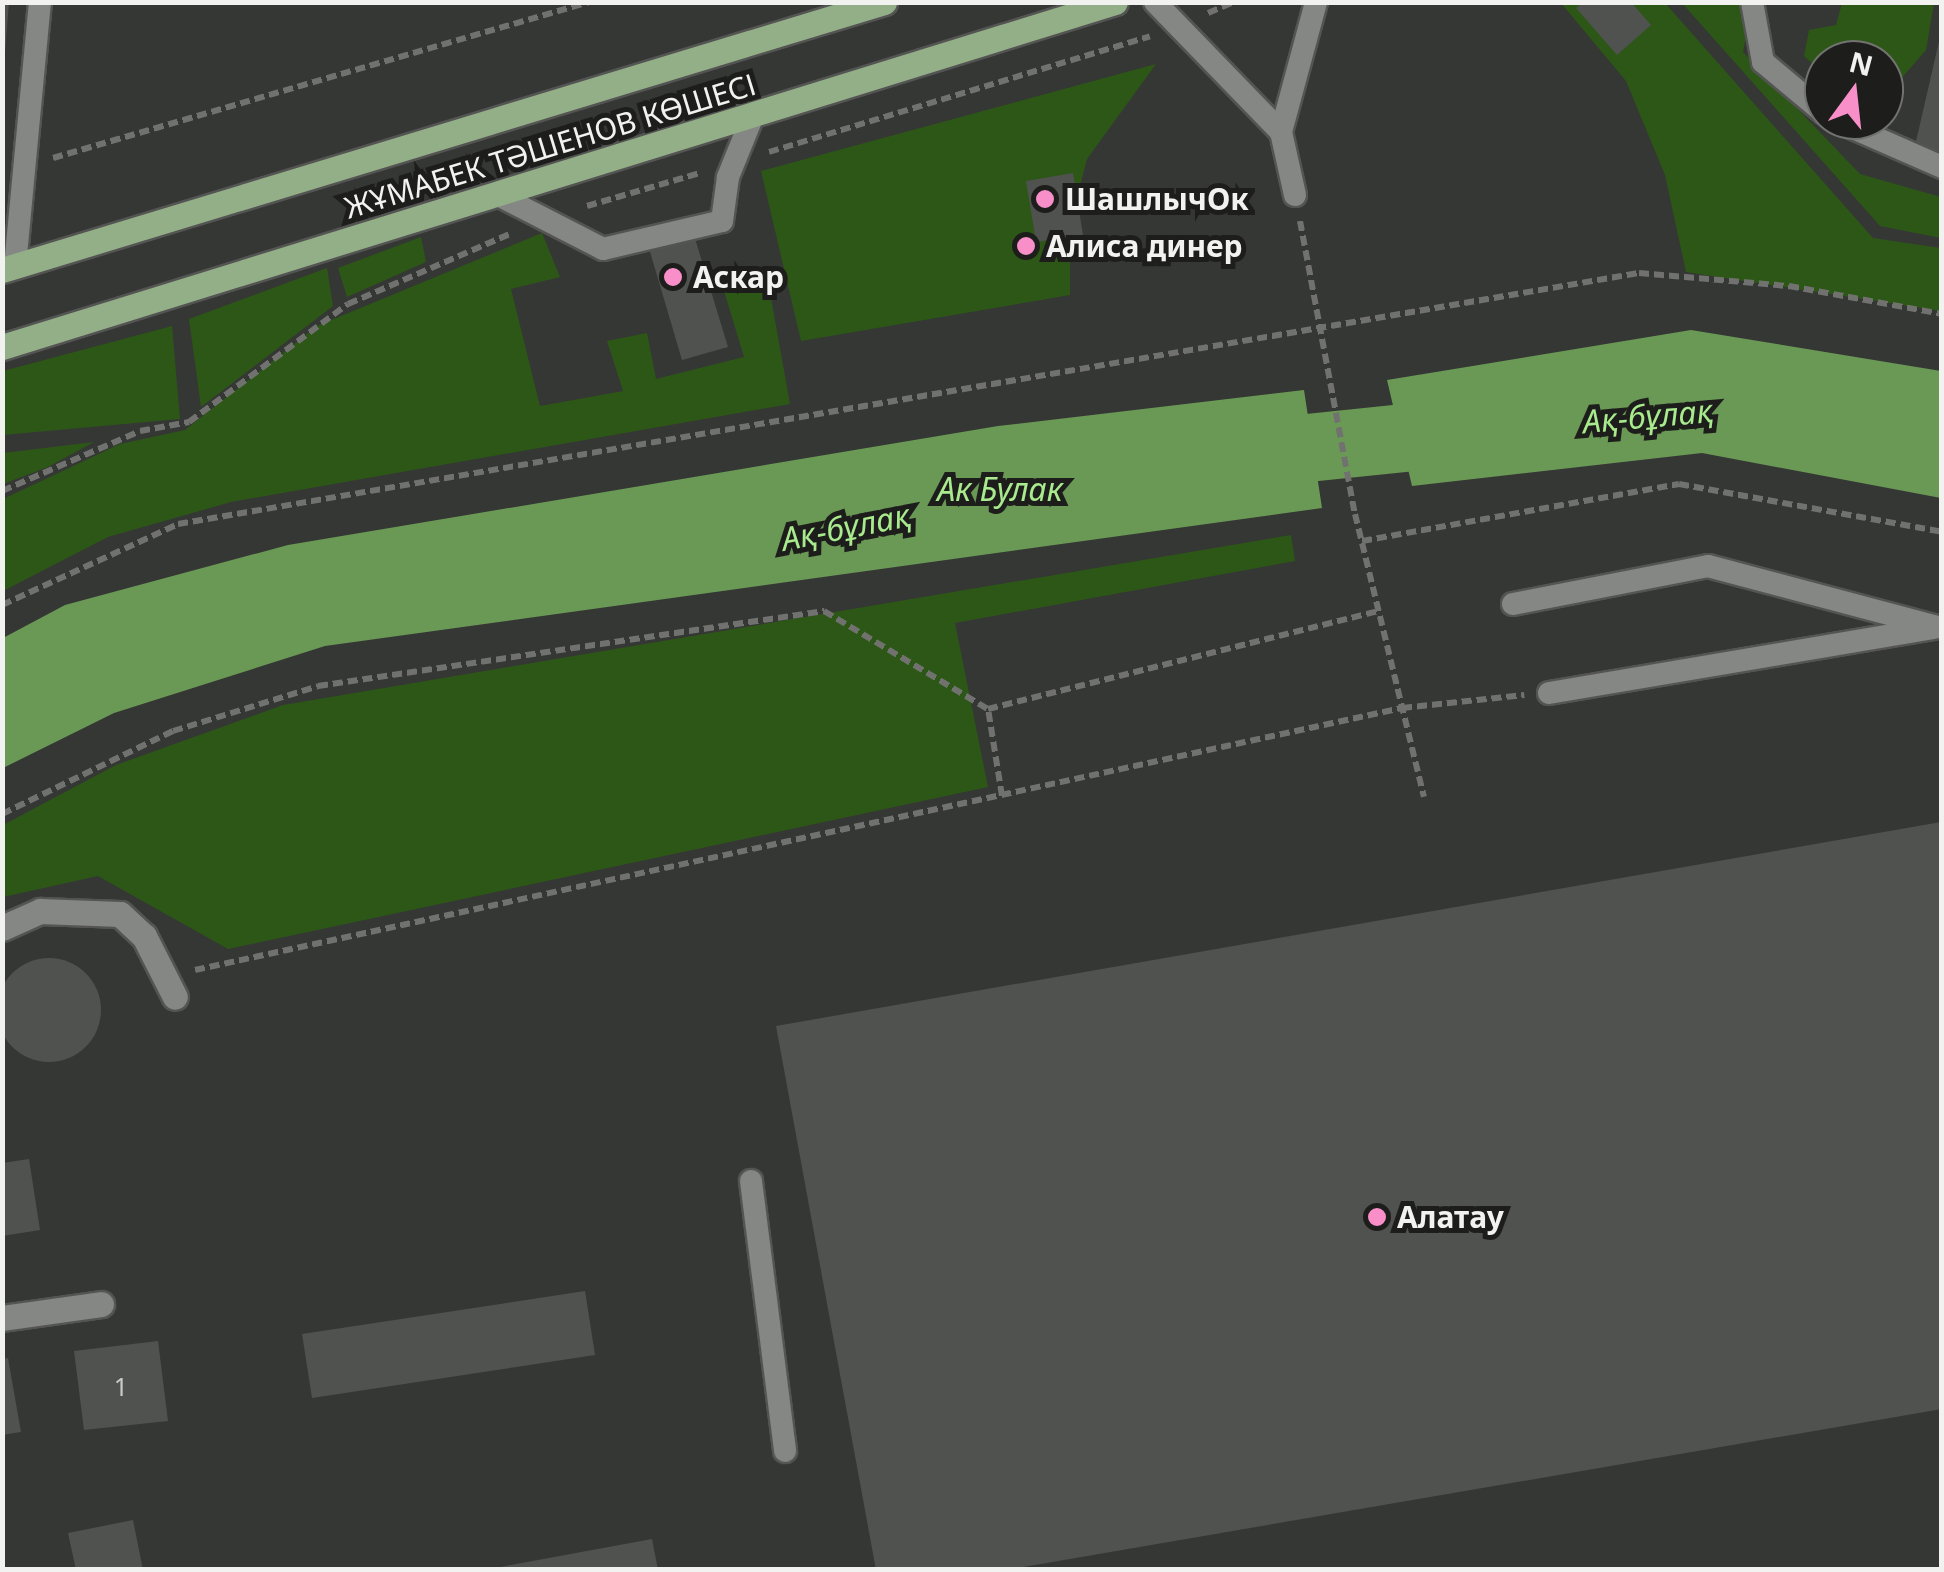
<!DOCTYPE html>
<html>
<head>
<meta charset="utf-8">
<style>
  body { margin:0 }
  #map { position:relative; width:1944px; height:1572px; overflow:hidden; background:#353734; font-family:"Noto Sans",sans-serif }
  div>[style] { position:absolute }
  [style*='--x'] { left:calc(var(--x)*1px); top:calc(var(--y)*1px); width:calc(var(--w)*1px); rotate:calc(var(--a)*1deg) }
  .green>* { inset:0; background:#2d5717 }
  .water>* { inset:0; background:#6a9956 }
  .river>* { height:68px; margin:-34px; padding:0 34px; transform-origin:34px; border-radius:34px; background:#6a9956 }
  .building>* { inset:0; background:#4f524e }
  .round { border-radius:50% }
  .path>* { height:6px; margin-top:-3px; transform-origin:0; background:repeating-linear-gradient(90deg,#717270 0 10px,transparent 0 15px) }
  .roads { filter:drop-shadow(2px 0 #545553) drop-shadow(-2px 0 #545553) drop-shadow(0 2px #545553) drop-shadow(0 -2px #545553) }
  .lane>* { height:22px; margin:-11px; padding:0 11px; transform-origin:11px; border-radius:11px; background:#858784 }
  .street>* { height:25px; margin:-12.5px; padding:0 12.5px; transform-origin:12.5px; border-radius:12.5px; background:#858784 }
  .primary>* { height:25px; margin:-12.5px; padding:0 12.5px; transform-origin:12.5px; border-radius:12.5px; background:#93af88 }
  .dots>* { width:28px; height:28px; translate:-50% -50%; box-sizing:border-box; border:5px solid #1d1e1c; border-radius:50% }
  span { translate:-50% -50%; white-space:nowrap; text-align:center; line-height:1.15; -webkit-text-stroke:10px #1d1e1c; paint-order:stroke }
  .number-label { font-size:25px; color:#c9cbc8 }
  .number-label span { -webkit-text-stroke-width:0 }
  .street-label { font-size:30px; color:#f2f3f1 }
  .poi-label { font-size:30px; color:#f2f3f1; font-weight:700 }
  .left { translate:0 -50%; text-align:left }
  .water-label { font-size:32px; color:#aaea8e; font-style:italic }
  .frame { position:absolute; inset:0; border:5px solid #f2f3f1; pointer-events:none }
  .north { position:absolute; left:1804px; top:40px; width:100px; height:100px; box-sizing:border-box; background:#1d1e1c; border:2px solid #727371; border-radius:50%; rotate:15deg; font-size:28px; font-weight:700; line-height:40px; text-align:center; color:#f2f3f1 }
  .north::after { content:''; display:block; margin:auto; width:35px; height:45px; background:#f98fc9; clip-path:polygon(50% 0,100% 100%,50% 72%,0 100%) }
</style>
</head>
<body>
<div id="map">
  <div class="green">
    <i style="clip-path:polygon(1561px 3px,1665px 3px,1873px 238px,1941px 248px,1941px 311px,1686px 272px,1665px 175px,1626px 81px)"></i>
    <i style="clip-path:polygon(1682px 3px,1753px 3px,1743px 52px,1860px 174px,1941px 197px,1941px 238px,1880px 226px)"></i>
    <i style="clip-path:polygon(1842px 3px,1934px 3px,1926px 50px,1892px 89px,1884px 87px,1884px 60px,1824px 60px,1824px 74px,1804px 56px,1809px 30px,1836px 25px)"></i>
    <i style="clip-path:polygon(1156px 64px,1087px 159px,1070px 224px,1070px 295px,801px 341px,761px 171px)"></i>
    <i style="clip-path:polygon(542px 233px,560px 277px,511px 289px,540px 406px,623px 391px,607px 341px,647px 333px,656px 379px,744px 357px,724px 291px,768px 281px,790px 404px,231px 502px,108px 537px,3px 591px,3px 499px,120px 444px,185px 430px,317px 326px)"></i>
    <i style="clip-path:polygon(421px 237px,426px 262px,347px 297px,338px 268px)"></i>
    <i style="clip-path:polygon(327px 268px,333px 306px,201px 407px,189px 319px)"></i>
    <i style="clip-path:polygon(172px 326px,180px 419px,3px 435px,3px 371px)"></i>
    <i style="clip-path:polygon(94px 442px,48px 467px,3px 484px,3px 453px)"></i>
    <i style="clip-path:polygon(1291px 535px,1295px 561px,955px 623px,988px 787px,228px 949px,98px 876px,3px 897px,3px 825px,116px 765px,283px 705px)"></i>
  </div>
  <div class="water">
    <i style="clip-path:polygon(1691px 330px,1941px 371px,1941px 498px,1702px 453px,1412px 486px,1387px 380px)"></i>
    <i style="clip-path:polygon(1304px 390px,1322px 508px,325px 646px,114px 713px,3px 768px,3px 638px,65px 605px,288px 545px,998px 426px)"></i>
  </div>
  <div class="river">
    <i style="--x:1221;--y:457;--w:273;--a:-5.9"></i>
  </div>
  <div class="building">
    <i style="clip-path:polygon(2px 2px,9px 2px,5px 52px,2px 52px)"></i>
    <i style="clip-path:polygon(1583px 2px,1631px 2px,1651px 25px,1617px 55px,1576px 8px)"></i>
    <i style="clip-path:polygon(1940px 37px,1942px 37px,1942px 156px,1914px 150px)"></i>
    <i style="clip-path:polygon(1073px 173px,1083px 235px,1036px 242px,1026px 181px)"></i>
    <i style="clip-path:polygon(693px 232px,728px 347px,682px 360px,648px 245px)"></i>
    <i style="clip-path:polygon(1941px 822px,1942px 1409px,1006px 1570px,876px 1570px,776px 1026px)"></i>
    <i class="round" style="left:-3px;top:958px;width:104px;height:104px"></i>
    <i style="clip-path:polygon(29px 1159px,40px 1230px,2px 1236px,2px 1163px)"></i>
    <i style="clip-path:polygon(585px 1291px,595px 1355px,312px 1398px,302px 1334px)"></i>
    <i style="clip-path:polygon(158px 1341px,168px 1421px,84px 1430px,74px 1351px)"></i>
    <i style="clip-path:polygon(8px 1358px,21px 1432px,2px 1435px,2px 1359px)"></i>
    <i style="clip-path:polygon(133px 1520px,143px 1570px,76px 1570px,68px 1533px)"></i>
    <i style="clip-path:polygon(652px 1539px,658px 1570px,495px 1570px,495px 1568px)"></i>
  </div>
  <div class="path">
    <i style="--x:1208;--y:13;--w:28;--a:-23"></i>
    <i style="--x:769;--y:152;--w:398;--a:-16.9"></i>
    <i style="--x:53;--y:158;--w:558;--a:-16.23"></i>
    <i style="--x:587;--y:206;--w:118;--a:-16.3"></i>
    <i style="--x:1300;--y:221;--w:298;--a:79.4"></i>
    <i style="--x:1355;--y:514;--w:291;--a:76.3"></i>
    <i style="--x:2;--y:491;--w:150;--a:-23.5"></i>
    <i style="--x:140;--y:431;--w:50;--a:-10.4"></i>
    <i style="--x:189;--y:422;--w:198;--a:-36.6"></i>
    <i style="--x:348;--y:304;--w:176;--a:-23.4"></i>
    <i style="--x:1362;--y:541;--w:322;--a:-10.2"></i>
    <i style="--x:1679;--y:484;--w:267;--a:10.3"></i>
    <i style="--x:2;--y:605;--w:194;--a:-24.7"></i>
    <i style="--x:178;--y:524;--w:1482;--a:-9.75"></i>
    <i style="--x:1639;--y:273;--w:151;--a:5"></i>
    <i style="--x:1789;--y:286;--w:156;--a:10.4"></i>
    <i style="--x:1002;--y:796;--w:88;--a:-99.1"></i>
    <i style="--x:988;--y:709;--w:403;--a:-14.1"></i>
    <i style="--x:2;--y:814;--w:190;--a:-25.9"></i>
    <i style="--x:173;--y:731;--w:152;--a:-17.2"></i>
    <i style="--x:318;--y:686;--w:512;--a:-8.43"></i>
    <i style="--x:824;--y:611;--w:191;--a:30.9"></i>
    <i style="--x:195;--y:970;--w:1235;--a:-12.25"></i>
    <i style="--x:1402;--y:708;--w:123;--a:-6.1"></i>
  </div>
  <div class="roads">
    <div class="lane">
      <i style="--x:1155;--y:2;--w:181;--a:45.9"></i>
      <i style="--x:1752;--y:2;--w:61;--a:79.6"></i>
      <i style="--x:1763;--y:62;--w:80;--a:39.9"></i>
      <i style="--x:1835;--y:120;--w:117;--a:23.7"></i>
      <i style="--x:1295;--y:195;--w:65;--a:-102.5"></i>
      <i style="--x:1281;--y:132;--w:135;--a:-74.9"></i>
      <i style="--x:500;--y:196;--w:116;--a:27.2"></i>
      <i style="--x:603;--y:249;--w:122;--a:-13.2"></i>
      <i style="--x:722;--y:221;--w:44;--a:-82.2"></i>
      <i style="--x:728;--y:177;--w:64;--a:-67.9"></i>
      <i style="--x:15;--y:266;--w:265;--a:-84.6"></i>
      <i style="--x:1513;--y:604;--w:199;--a:-11"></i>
      <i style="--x:1708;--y:566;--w:238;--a:14.9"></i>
      <i style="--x:1549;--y:693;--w:389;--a:-9.6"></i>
      <i style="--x:751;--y:1181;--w:272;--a:82.8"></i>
    </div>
    <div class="street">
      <i style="--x:2;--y:928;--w:42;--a:-24.1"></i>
      <i style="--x:40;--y:911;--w:80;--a:2.1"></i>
      <i style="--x:120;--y:914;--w:33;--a:43"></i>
      <i style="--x:144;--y:936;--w:68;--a:63.1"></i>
      <i style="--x:2;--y:1318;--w:100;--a:-8"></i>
    </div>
    <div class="primary">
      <i style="--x:2;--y:270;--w:922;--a:-16.9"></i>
      <i style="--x:2;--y:347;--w:1165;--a:-17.22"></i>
    </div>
  </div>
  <div class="dots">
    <i style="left:1045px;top:199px;background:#f98fc9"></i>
    <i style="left:1026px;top:246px;background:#f98fc9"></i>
    <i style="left:673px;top:277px;background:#f98fc9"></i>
    <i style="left:1377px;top:1217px;background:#f98fc9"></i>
  </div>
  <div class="number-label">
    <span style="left:121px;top:1386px">1</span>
  </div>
  <div class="street-label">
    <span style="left:550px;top:146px;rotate:-17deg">ЖҰМАБЕК ТӘШЕНОВ КӨШЕСІ</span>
  </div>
  <div class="poi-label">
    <span class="left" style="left:1065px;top:199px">ШашлычОк</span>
    <span class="left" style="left:1046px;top:246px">Алиса динер</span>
    <span class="left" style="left:693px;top:277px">Аскар</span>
    <span class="left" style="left:1397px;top:1217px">Алатау</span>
  </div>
  <div class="water-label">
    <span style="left:1648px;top:416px;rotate:-5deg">Ақ-бұлақ</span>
    <span style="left:1000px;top:489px">Ак Булак</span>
    <span style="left:846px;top:527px;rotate:-11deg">Ақ-бұлақ</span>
  </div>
  <div class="frame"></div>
  <div class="north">N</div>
</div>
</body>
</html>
